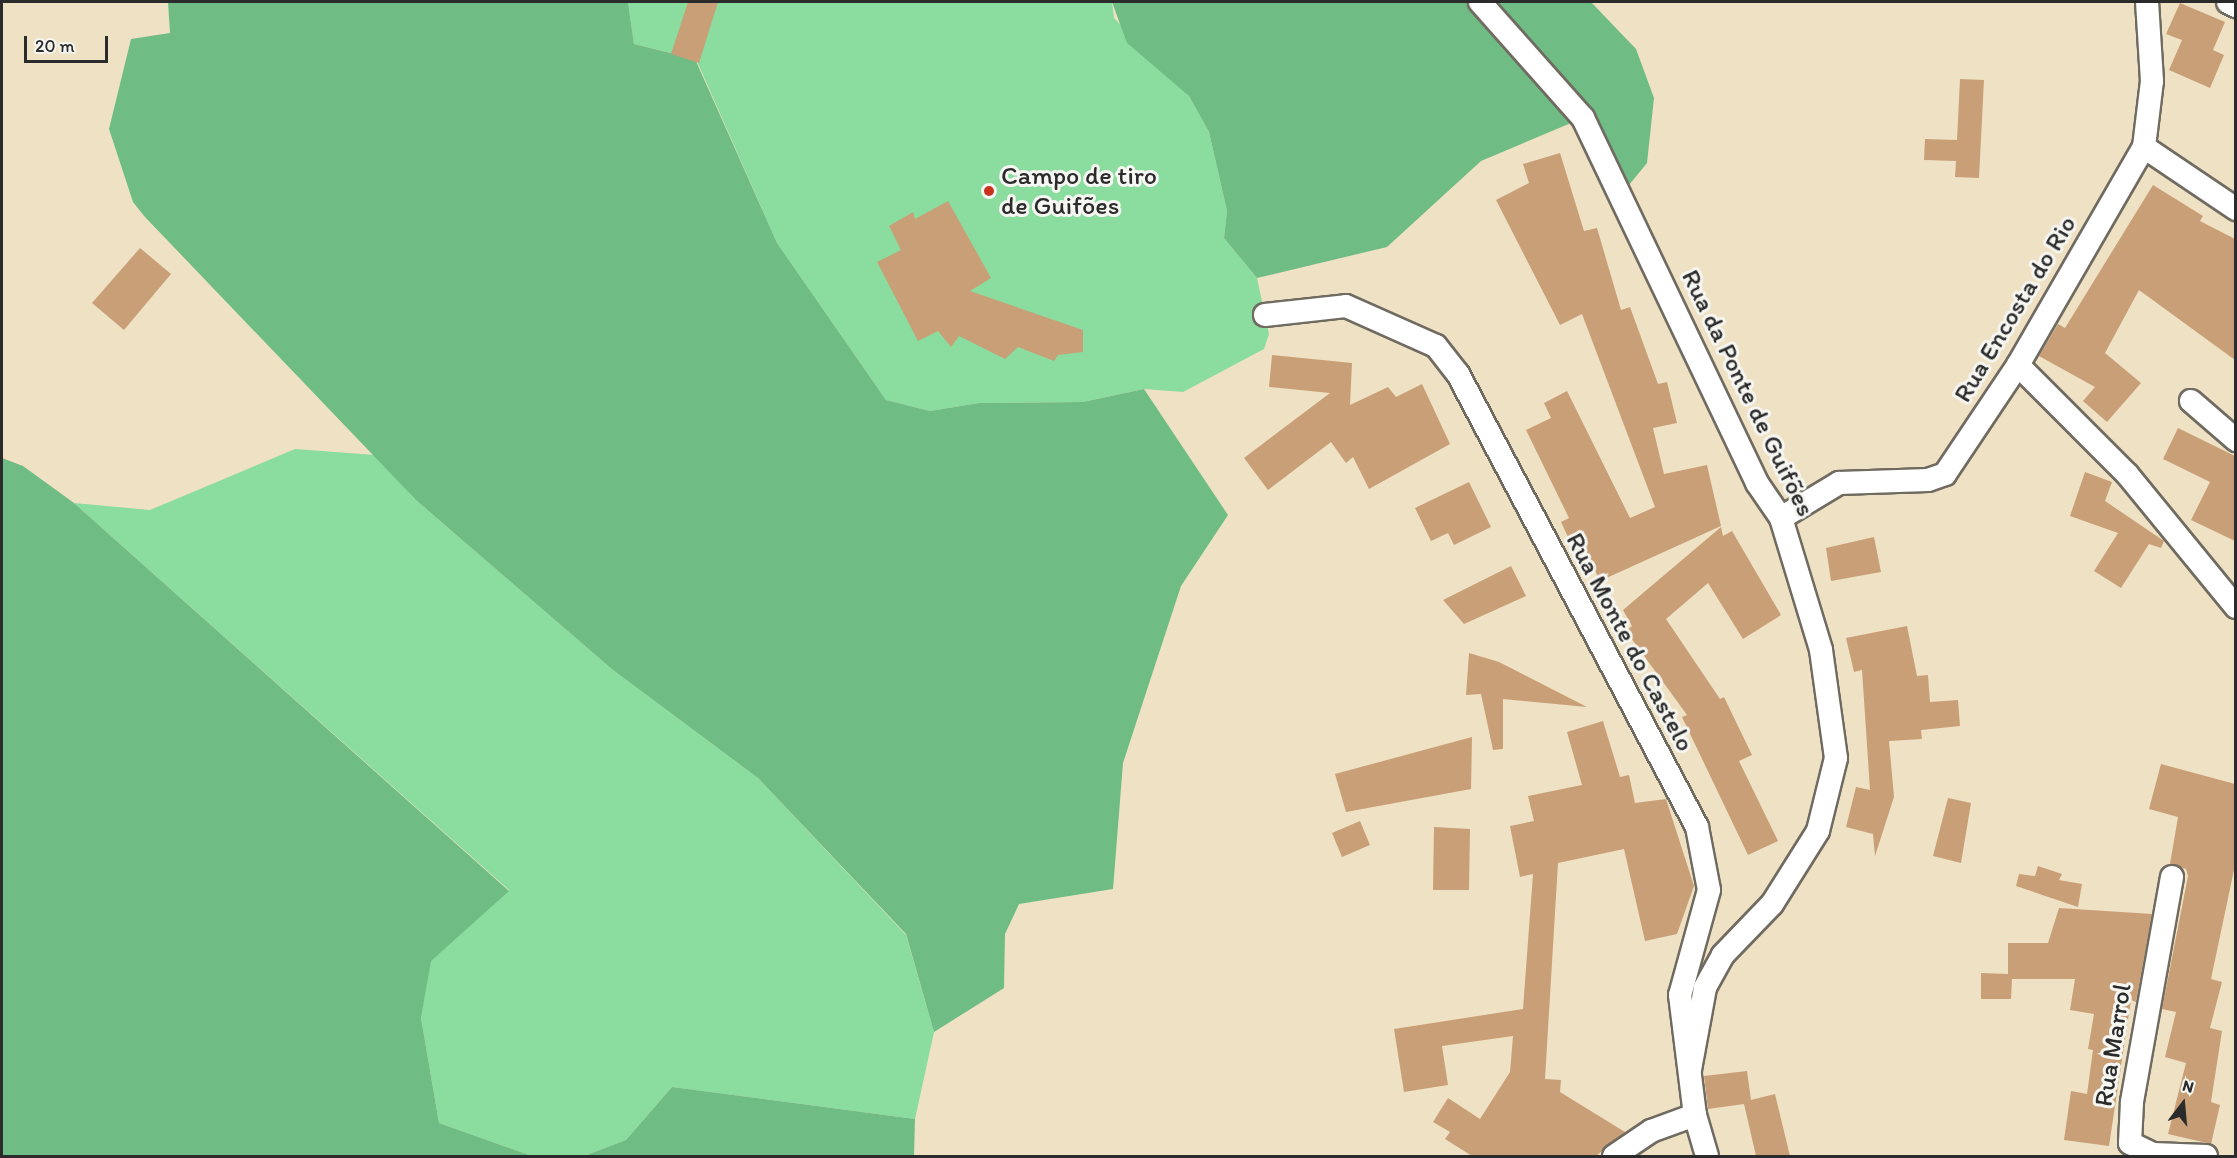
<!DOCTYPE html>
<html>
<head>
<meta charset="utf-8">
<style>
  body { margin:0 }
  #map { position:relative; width:2237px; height:1158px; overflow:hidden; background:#efe1c4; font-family:Itim,sans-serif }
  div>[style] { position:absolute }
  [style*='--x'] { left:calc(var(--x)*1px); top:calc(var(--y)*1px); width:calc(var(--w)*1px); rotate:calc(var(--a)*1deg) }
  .green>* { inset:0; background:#8add9e }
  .forest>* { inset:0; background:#6fbc85 }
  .building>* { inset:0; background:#c99f77 }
  .roads { filter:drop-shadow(2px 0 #706b61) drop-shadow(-2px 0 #706b61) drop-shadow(0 2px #706b61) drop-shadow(0 -2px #706b61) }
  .minor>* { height:22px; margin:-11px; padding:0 11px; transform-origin:11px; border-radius:11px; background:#fff }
  .dots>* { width:16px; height:16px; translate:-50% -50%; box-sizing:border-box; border:3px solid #f6f6f2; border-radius:50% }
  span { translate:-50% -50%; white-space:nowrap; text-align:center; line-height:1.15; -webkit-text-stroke:6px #f6f6f2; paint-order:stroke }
  .poi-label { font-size:26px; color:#2b2b2b }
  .left { translate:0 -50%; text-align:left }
  .street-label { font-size:26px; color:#2b2b2b }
  .frame { position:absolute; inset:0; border:3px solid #2b2b2b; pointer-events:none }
  .north { position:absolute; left:2153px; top:1074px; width:60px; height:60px; -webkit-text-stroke:4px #f6f6f2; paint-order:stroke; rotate:16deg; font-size:16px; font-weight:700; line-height:24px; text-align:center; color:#2b2b2b }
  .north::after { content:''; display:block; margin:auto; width:21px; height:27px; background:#2b2b2b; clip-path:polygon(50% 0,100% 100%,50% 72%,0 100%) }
  .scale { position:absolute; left:24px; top:36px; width:84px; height:27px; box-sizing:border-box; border:3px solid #2b2b2b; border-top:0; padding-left:8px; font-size:18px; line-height:21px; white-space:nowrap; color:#2b2b2b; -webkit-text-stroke:4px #f6f6f2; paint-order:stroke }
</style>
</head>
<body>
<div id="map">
  <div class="green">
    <i style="clip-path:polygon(628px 2px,1112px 2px,1114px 18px,1189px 96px,1209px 132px,1227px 211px,1224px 238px,1257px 278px,1269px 334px,1264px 349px,1183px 392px,1144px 389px,1083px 402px,979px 403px,930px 411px,886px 400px,777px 243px,696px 59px,634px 44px)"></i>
    <i style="clip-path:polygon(295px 449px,375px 455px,417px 501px,613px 670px,758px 778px,906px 935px,934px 1032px,915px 1119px,672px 1087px,626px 1140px,584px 1156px,532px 1156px,439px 1123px,421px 1018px,430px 961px,509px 890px,74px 503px,150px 510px)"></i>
  </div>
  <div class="forest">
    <i style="clip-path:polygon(168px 2px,628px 2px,634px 44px,695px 59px,777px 243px,886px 400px,930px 411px,979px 403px,1083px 402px,1144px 389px,1228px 515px,1181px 586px,1123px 763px,1113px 889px,1019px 904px,1005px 934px,1004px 988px,934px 1032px,906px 934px,758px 778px,613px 670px,417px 501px,145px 217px,133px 202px,109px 129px,131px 39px,170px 33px)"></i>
    <i style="clip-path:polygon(1112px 2px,1591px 2px,1636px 49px,1654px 98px,1647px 163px,1620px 196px,1583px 118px,1481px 161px,1387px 247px,1257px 278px,1224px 238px,1227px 211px,1209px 132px,1189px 96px,1127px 43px)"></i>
    <i style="clip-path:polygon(2px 458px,23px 466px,74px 503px,509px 891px,431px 961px,421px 1018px,439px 1123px,532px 1156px,2px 1156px)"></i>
    <i style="clip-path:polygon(672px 1087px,915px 1119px,914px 1156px,584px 1156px,626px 1140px)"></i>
  </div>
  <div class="building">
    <i style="clip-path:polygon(688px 2px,718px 2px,699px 63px,671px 54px)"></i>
    <i style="clip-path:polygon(2180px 3px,2225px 22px,2213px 50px,2224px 55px,2210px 88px,2169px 70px,2182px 40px,2166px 34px)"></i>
    <i style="clip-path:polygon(1960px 79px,1984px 80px,1979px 178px,1955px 177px,1956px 161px,1924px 160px,1925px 139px,1957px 140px)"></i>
    <i style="clip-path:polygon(1560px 153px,1584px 231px,1597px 228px,1621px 310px,1630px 307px,1658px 384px,1667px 382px,1677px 423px,1653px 428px,1664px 474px,1707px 465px,1721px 526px,1600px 581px,1584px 547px,1575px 552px,1561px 522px,1569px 518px,1526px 430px,1551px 418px,1544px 403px,1567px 391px,1630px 518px,1655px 507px,1582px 314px,1560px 325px,1496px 200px,1529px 183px,1523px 164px)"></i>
    <i style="clip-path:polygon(2153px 185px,2203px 216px,2200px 221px,2235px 239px,2235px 360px,2139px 290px,2105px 353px,2141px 383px,2107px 422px,2083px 401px,2095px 387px,2039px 356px,2058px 324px,2065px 328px)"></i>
    <i style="clip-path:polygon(948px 201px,991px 278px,970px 291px,1083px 330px,1083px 352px,1058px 355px,1054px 361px,1018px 347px,1005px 359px,959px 336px,951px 347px,938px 331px,918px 341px,877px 262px,901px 250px,889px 226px,913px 212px,915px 219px)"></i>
    <i style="clip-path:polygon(140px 248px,171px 274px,124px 330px,92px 303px)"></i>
    <i style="clip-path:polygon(1272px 355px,1352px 363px,1350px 405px,1388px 387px,1396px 397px,1422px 384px,1450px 444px,1369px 489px,1353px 457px,1346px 463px,1331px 442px,1268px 490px,1244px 458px,1330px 393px,1269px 387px)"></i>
    <i style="clip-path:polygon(2178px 428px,2235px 456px,2235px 541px,2191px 520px,2210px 482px,2163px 459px)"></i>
    <i style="clip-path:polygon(2085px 472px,2112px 482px,2105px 501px,2164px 541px,2161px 548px,2149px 544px,2121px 588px,2094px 571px,2118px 533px,2070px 516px)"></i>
    <i style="clip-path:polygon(1469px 482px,1491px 527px,1454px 545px,1448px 533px,1431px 541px,1415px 508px)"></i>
    <i style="clip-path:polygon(1721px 527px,1723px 536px,1732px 531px,1781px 615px,1743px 639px,1708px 583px,1666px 619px,1720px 699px,1724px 697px,1752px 755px,1739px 761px,1778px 841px,1748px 855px,1682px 717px,1687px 715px,1626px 631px,1632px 626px,1623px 610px)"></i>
    <i style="clip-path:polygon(1874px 537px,1881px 572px,1831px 581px,1826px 548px)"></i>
    <i style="clip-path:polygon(1511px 566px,1526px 596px,1464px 624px,1443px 600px)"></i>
    <i style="clip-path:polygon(1907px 626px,1917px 676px,1928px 675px,1930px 702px,1958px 700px,1960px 726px,1921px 730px,1922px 739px,1889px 741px,1894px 797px,1875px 856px,1873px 834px,1846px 827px,1856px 787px,1870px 790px,1862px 670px,1854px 672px,1846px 638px)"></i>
    <i style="clip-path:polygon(1469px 653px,1499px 662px,1587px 707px,1503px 699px,1503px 749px,1493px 750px,1481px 694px,1466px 695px)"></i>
    <i style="clip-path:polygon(1603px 721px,1620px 777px,1629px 775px,1635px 803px,1666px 799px,1694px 886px,1677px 934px,1645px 941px,1624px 849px,1558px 863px,1545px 1079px,1561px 1080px,1560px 1092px,1625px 1132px,1596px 1156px,1472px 1156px,1445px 1139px,1450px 1132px,1433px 1122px,1448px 1098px,1480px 1119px,1510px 1072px,1513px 1036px,1442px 1046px,1448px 1085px,1404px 1092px,1394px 1029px,1523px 1009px,1533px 874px,1520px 877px,1510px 826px,1534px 821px,1528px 796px,1582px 785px,1567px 732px)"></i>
    <i style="clip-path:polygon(1472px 737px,1471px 789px,1346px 812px,1335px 774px)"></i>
    <i style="clip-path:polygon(2161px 764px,2235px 784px,2235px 865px,2211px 979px,2222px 982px,2210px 1028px,2222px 1031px,2211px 1102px,2220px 1105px,2211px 1144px,2168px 1134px,2186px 1063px,2165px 1057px,2176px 1012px,2162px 1009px,2188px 876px,2186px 869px,2170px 864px,2178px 817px,2149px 809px)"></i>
    <i style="clip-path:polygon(1948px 798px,1971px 803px,1961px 863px,1933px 856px)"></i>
    <i style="clip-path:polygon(1360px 821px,1370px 845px,1342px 857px,1332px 833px)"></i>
    <i style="clip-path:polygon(1434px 827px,1470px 829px,1469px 890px,1433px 890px)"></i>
    <i style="clip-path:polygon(2038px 866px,2062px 874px,2059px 880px,2082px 884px,2078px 907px,2016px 886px,2019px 874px,2035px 876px)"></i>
    <i style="clip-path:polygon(2059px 908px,2152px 914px,2136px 1002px,2131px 1000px,2109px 1146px,2064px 1140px,2071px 1091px,2087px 1094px,2093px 1050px,2088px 1049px,2094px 1014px,2070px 1010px,2075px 979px,2012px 979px,2011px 999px,1981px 999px,1981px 973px,2008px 974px,2008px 943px,2048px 943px)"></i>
    <i style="clip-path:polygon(1747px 1071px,1751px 1100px,1775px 1094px,1790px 1156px,1756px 1156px,1744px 1104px,1708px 1109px,1704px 1076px)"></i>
  </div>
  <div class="roads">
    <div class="minor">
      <i style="--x:1480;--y:2;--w:155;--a:48.4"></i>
      <i style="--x:1583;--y:118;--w:404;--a:64.5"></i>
      <i style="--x:1757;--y:483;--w:42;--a:55.6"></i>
      <i style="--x:1781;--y:518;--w:138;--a:73.1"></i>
      <i style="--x:1821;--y:650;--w:109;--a:82.1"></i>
      <i style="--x:1836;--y:758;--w:75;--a:103.9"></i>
      <i style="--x:1818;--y:831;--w:86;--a:122.2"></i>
      <i style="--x:1772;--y:904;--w:71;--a:133.9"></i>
      <i style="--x:1723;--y:955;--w:38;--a:119"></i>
      <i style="--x:1705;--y:988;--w:83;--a:100.4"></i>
      <i style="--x:2228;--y:2;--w:9;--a:27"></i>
      <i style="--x:2144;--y:147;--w:111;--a:34"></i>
      <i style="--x:1265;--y:315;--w:81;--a:-6.3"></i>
      <i style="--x:1346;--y:306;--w:98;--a:24"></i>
      <i style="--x:1436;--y:346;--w:36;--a:52"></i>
      <i style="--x:1458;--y:374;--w:512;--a:62.18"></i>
      <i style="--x:1697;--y:827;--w:64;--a:79.2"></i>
      <i style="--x:1709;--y:890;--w:109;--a:105.4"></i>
      <i style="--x:1680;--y:995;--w:121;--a:82.9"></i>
      <i style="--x:1695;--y:1115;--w:43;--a:73.7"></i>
      <i style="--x:2018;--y:365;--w:154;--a:45"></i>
      <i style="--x:2127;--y:474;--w:172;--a:50.7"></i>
      <i style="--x:2191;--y:401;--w:60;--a:40.9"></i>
      <i style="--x:1781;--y:518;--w:68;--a:-31.1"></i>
      <i style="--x:1839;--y:483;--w:89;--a:-1.9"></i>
      <i style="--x:1928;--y:480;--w:18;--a:-19"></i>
      <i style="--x:1945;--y:474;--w:131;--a:-56.2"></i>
      <i style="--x:2018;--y:365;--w:252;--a:-60"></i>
      <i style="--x:2144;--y:147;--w:66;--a:-83.1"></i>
      <i style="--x:2152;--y:81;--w:79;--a:-93.6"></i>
      <i style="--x:2172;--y:877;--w:229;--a:100.1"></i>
      <i style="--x:2132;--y:1102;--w:41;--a:92.8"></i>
      <i style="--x:2130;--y:1143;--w:25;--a:26"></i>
      <i style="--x:2153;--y:1154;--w:53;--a:2.2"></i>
      <i style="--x:1614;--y:1156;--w:45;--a:-34"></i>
      <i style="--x:1651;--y:1131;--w:47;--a:-20"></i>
    </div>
  </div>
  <div class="dots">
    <i style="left:989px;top:191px;background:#c8321e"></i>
  </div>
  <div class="poi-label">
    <span class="left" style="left:1001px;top:191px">Campo de tiro<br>de Guifões</span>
  </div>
  <div class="street-label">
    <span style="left:2015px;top:309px;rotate:-59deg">Rua Encosta do Rio</span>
    <span style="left:1748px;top:393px;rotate:64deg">Rua da Ponte de Guifões</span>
    <span style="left:1630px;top:642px;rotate:62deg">Rua Monte do Castelo</span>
    <span style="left:2113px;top:1045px;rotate:-81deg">Rua Marrol</span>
  </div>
  <div class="frame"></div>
  <div class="north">N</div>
  <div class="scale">20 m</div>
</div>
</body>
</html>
